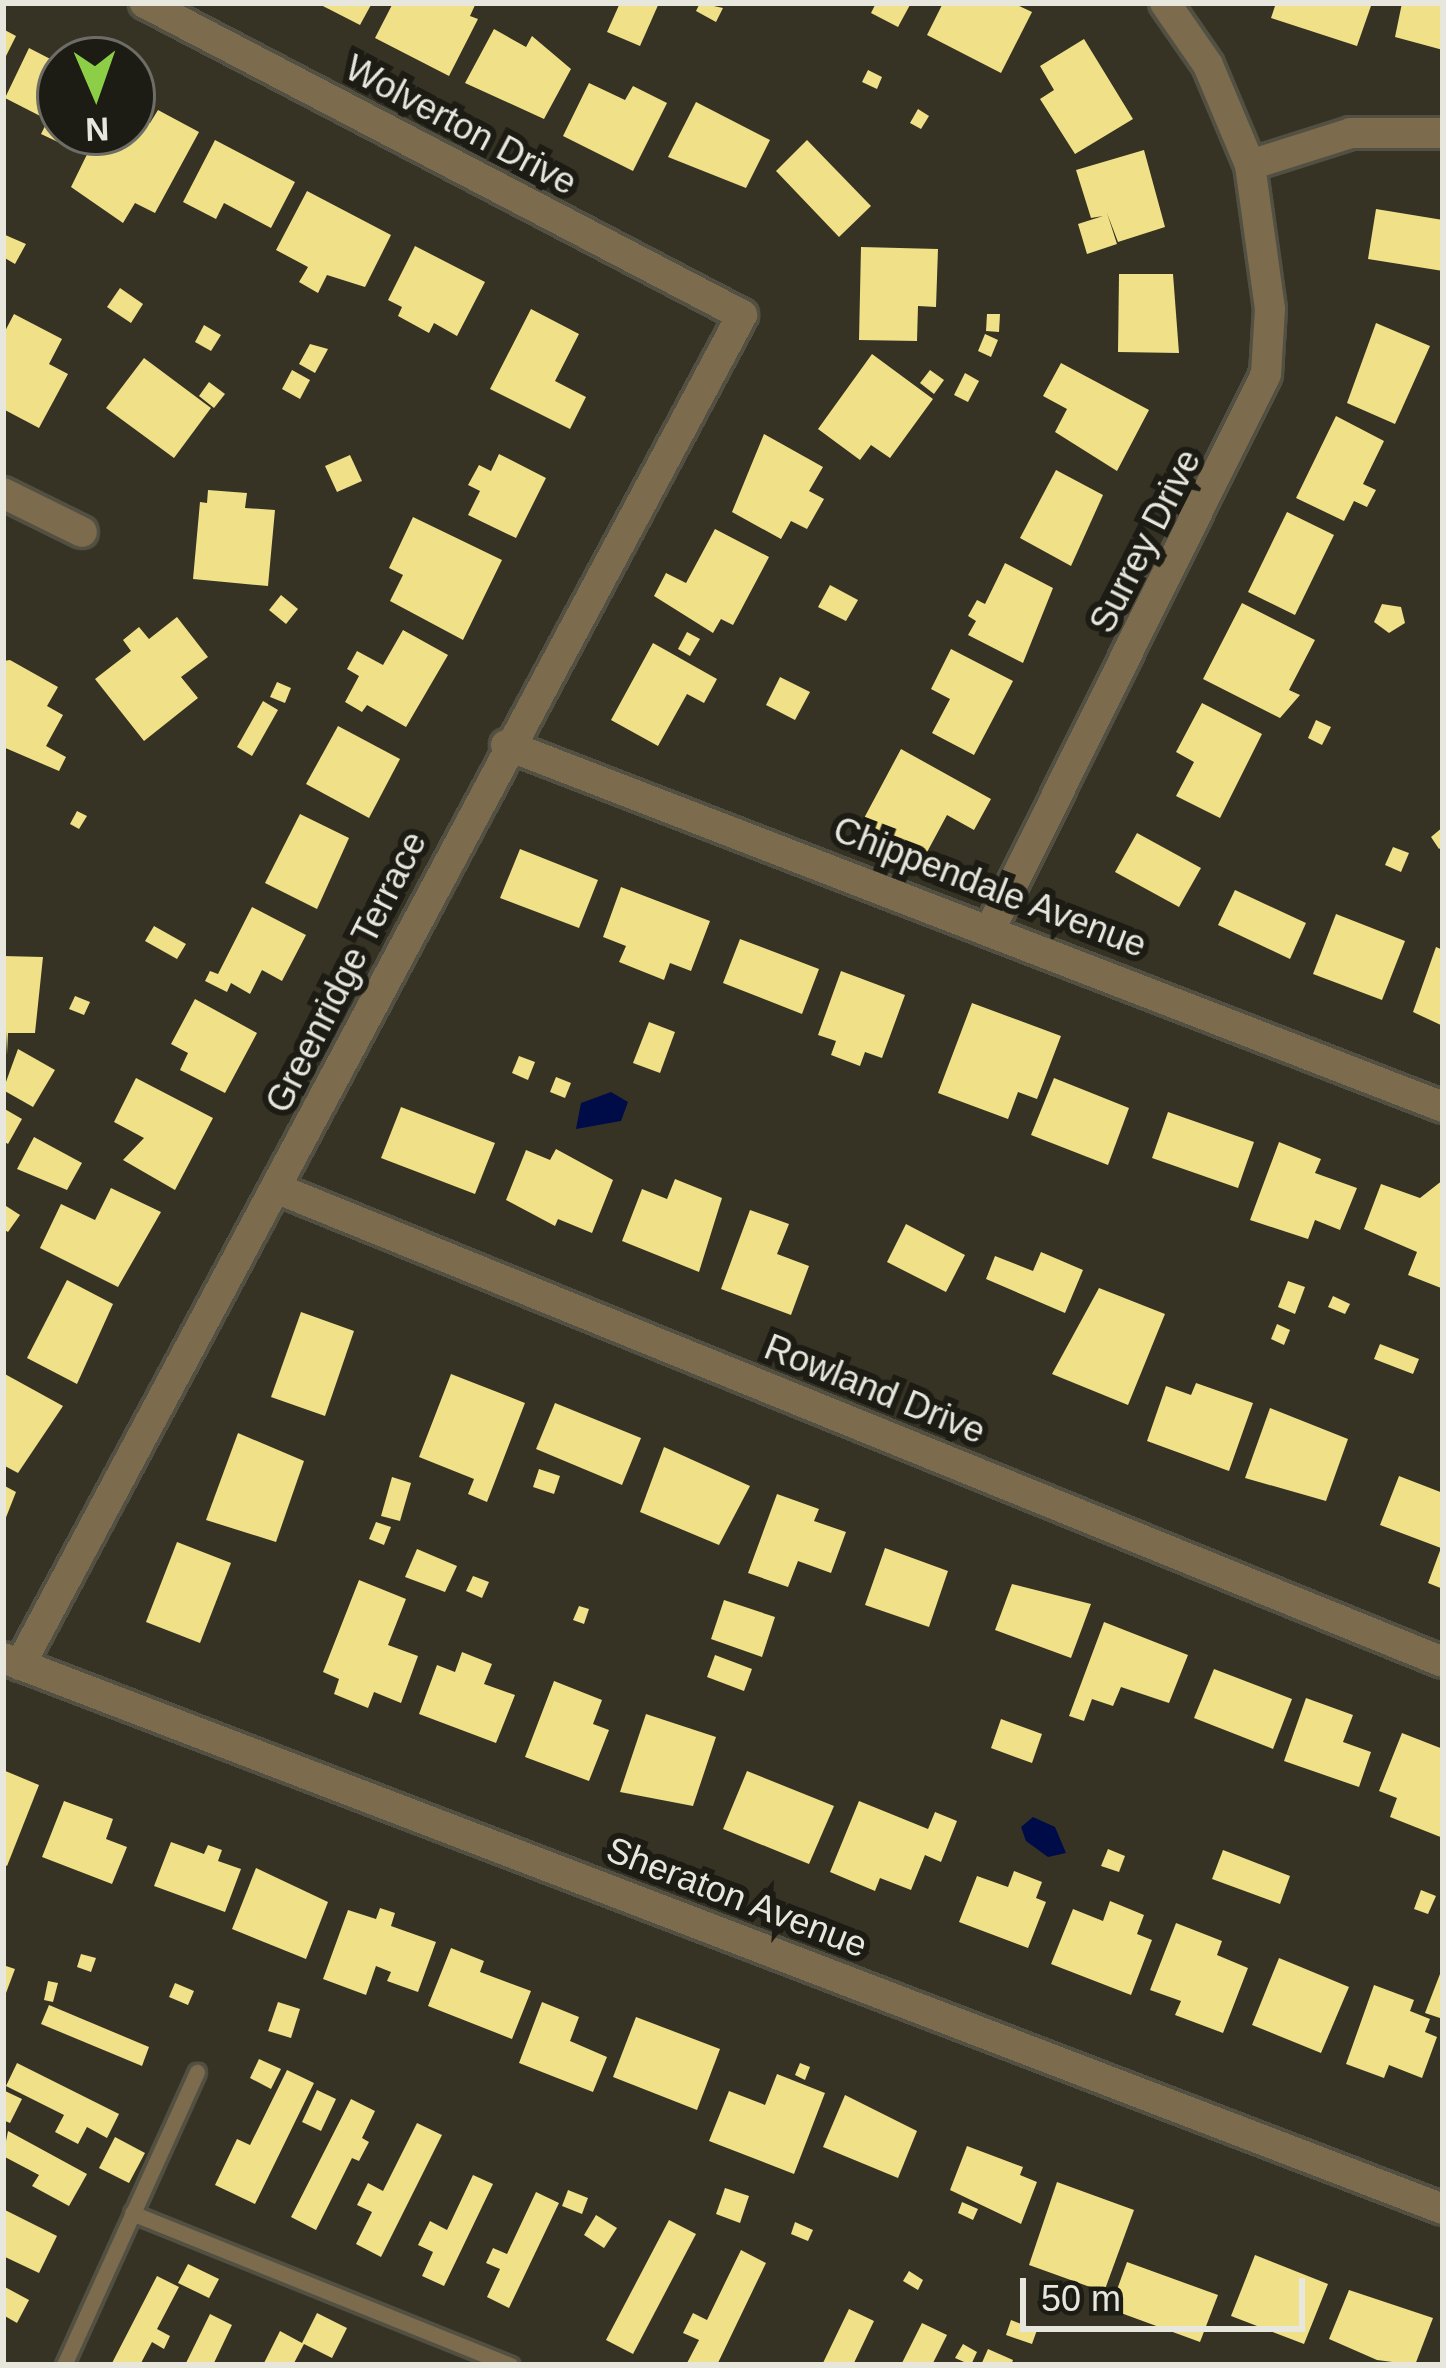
<!DOCTYPE html>
<html>
<head>
<meta charset="utf-8">
<style>
  body { margin:0 }
  #map { position:relative; width:1446px; height:2368px; overflow:hidden; background:#363324; font-family:Arial,sans-serif }
  div>[style] { position:absolute }
  [style*='--x'] { left:calc(var(--x)*1px); top:calc(var(--y)*1px); width:calc(var(--w)*1px); rotate:calc(var(--a)*1deg) }
  .water>* { inset:0; background:#000c48 }
  .building>* { inset:0; background:#f0e087 }
  .roads { filter:drop-shadow(3px 0 #525042) drop-shadow(-3px 0 #525042) drop-shadow(0 3px #525042) drop-shadow(0 -3px #525042) }
  .service>* { height:15px; margin:-7.5px; padding:0 7.5px; transform-origin:7.5px; border-radius:7.5px; background:#7c6c4d }
  .minor>* { height:30px; margin:-15px; padding:0 15px; transform-origin:15px; border-radius:15px; background:#7c6c4d }
  span { translate:-50% -50%; white-space:nowrap; text-align:center; line-height:1.15; -webkit-text-stroke:12px #1c1b14; paint-order:stroke }
  .street-label { font-size:36px; color:#e8e7de }
  .frame { position:absolute; inset:0; border:6px solid #e8e7de; pointer-events:none }
  .north { position:absolute; left:36px; top:36px; width:120px; height:120px; box-sizing:border-box; background:#1c1b14; border:3px solid #6e6d65; border-radius:50%; rotate:178deg; font-size:33px; font-weight:700; line-height:48px; text-align:center; color:#e8e7de }
  .north::after { content:''; display:block; margin:auto; width:42px; height:54px; background:#8cce45; clip-path:polygon(50% 0,100% 100%,50% 72%,0 100%) }
  .scale { position:absolute; left:1020px; top:2278px; width:285px; height:54px; box-sizing:border-box; border:6px solid #e8e7de; border-top:0; padding-left:15px; font-size:36px; line-height:42px; white-space:nowrap; color:#e8e7de; -webkit-text-stroke:9px #1c1b14; paint-order:stroke }
</style>
</head>
<body>
<div id="map">
  <div class="water">
    <i style="clip-path:polygon(611px 1092px,628px 1102px,621px 1121px,576px 1129px,581px 1103px)"></i>
    <i style="clip-path:polygon(1033px 1817px,1055px 1827px,1066px 1853px,1048px 1857px,1026px 1841px,1021px 1827px)"></i>
  </div>
  <div class="building">
    <i style="clip-path:polygon(317px 3px,372px 3px,360px 25px)"></i>
    <i style="clip-path:polygon(393px 3px,476px 3px,470px 16px,478px 19px,449px 76px,375px 38px)"></i>
    <i style="clip-path:polygon(620px 3px,659px 3px,640px 46px,607px 32px)"></i>
    <i style="clip-path:polygon(700px 3px,723px 8px,716px 22px,696px 11px)"></i>
    <i style="clip-path:polygon(876px 3px,911px 3px,898px 27px,871px 13px)"></i>
    <i style="clip-path:polygon(943px 3px,1013px 3px,1032px 12px,1001px 73px,927px 35px)"></i>
    <i style="clip-path:polygon(1276px 3px,1372px 3px,1357px 46px,1271px 18px)"></i>
    <i style="clip-path:polygon(1402px 3px,1443px 3px,1443px 50px,1395px 37px)"></i>
    <i style="clip-path:polygon(3px 29px,16px 36px,3px 62px)"></i>
    <i style="clip-path:polygon(494px 29px,526px 47px,532px 36px,571px 69px,544px 119px,465px 83px)"></i>
    <i style="clip-path:polygon(1084px 39px,1133px 119px,1075px 154px,1040px 99px,1054px 90px,1040px 66px)"></i>
    <i style="clip-path:polygon(29px 48px,60px 64px,58px 142px,41px 134px,48px 120px,5px 98px)"></i>
    <i style="clip-path:polygon(868px 70px,882px 77px,877px 89px,862px 82px)"></i>
    <i style="clip-path:polygon(589px 83px,625px 100px,633px 86px,667px 103px,633px 171px,563px 136px)"></i>
    <i style="clip-path:polygon(132px 93px,141px 98px,133px 114px,150px 123px,158px 110px,199px 132px,155px 213px,135px 203px,123px 223px,71px 187px,98px 132px,132px 132px)"></i>
    <i style="clip-path:polygon(696px 102px,770px 140px,746px 188px,668px 157px)"></i>
    <i style="clip-path:polygon(918px 109px,929px 116px,921px 129px,910px 123px)"></i>
    <i style="clip-path:polygon(215px 140px,295px 182px,271px 228px,224px 203px,216px 219px,183px 202px)"></i>
    <i style="clip-path:polygon(807px 140px,871px 206px,839px 237px,776px 171px)"></i>
    <i style="clip-path:polygon(1144px 150px,1165px 227px,1118px 242px,1107px 213px,1117px 244px,1087px 254px,1078px 224px,1103px 216px,1091px 218px,1076px 170px)"></i>
    <i style="clip-path:polygon(307px 191px,391px 235px,365px 287px,327px 275px,318px 293px,299px 282px,308px 267px,276px 250px)"></i>
    <i style="clip-path:polygon(1376px 209px,1443px 220px,1443px 271px,1368px 259px)"></i>
    <i style="clip-path:polygon(3px 234px,26px 244px,15px 264px,3px 257px)"></i>
    <i style="clip-path:polygon(415px 246px,485px 282px,457px 336px,434px 323px,429px 333px,398px 316px,402px 307px,388px 300px)"></i>
    <i style="clip-path:polygon(861px 247px,938px 249px,936px 307px,918px 306px,917px 341px,859px 340px)"></i>
    <i style="clip-path:polygon(1119px 274px,1173px 274px,1179px 353px,1118px 352px)"></i>
    <i style="clip-path:polygon(120px 288px,143px 304px,131px 323px,107px 307px)"></i>
    <i style="clip-path:polygon(531px 309px,579px 334px,555px 381px,586px 397px,570px 429px,490px 389px)"></i>
    <i style="clip-path:polygon(14px 314px,62px 339px,49px 364px,68px 374px,39px 428px,3px 409px,3px 335px)"></i>
    <i style="clip-path:polygon(987px 314px,1000px 314px,999px 332px,986px 331px)"></i>
    <i style="clip-path:polygon(1376px 323px,1430px 346px,1395px 424px,1347px 403px)"></i>
    <i style="clip-path:polygon(204px 325px,221px 335px,211px 351px,195px 342px)"></i>
    <i style="clip-path:polygon(985px 334px,998px 340px,991px 357px,978px 351px)"></i>
    <i style="clip-path:polygon(310px 344px,328px 349px,315px 373px,299px 364px)"></i>
    <i style="clip-path:polygon(872px 354px,933px 399px,890px 458px,871px 445px,860px 460px,818px 429px)"></i>
    <i style="clip-path:polygon(144px 358px,211px 408px,174px 458px,106px 408px)"></i>
    <i style="clip-path:polygon(1061px 363px,1149px 410px,1117px 471px,1055px 432px,1067px 409px,1043px 396px)"></i>
    <i style="clip-path:polygon(292px 370px,310px 380px,300px 399px,282px 389px)"></i>
    <i style="clip-path:polygon(930px 370px,944px 380px,934px 394px,920px 383px)"></i>
    <i style="clip-path:polygon(965px 373px,979px 381px,968px 402px,954px 395px)"></i>
    <i style="clip-path:polygon(209px 382px,225px 394px,214px 408px,199px 396px)"></i>
    <i style="clip-path:polygon(1336px 416px,1384px 441px,1363px 484px,1376px 490px,1367px 507px,1354px 501px,1344px 521px,1296px 498px)"></i>
    <i style="clip-path:polygon(764px 434px,823px 467px,809px 491px,824px 499px,807px 529px,791px 521px,781px 539px,732px 512px)"></i>
    <i style="clip-path:polygon(499px 454px,546px 478px,516px 538px,468px 515px,480px 491px,468px 485px,479px 465px,491px 471px)"></i>
    <i style="clip-path:polygon(350px 455px,362px 481px,337px 492px,325px 466px)"></i>
    <i style="clip-path:polygon(1056px 470px,1103px 495px,1071px 566px,1020px 538px)"></i>
    <i style="clip-path:polygon(208px 490px,247px 493px,245px 508px,275px 510px,268px 586px,193px 579px,200px 502px,207px 503px)"></i>
    <i style="clip-path:polygon(1287px 512px,1334px 535px,1295px 615px,1248px 592px)"></i>
    <i style="clip-path:polygon(413px 517px,502px 560px,463px 640px,390px 601px,403px 575px,389px 568px)"></i>
    <i style="clip-path:polygon(715px 529px,769px 557px,733px 625px,721px 619px,713px 633px,654px 596px,666px 573px,686px 583px)"></i>
    <i style="clip-path:polygon(1005px 563px,1053px 588px,1023px 663px,968px 635px,976px 621px,968px 616px,977px 600px,985px 604px)"></i>
    <i style="clip-path:polygon(830px 585px,858px 600px,846px 621px,818px 607px)"></i>
    <i style="clip-path:polygon(281px 595px,298px 609px,286px 624px,269px 610px)"></i>
    <i style="clip-path:polygon(1242px 603px,1315px 640px,1289px 690px,1300px 695px,1280px 718px,1203px 679px)"></i>
    <i style="clip-path:polygon(1382px 604px,1401px 607px,1405px 623px,1389px 633px,1374px 622px)"></i>
    <i style="clip-path:polygon(177px 617px,208px 657px,181px 677px,198px 698px,144px 741px,95px 679px,131px 651px,123px 640px,139px 627px,149px 639px)"></i>
    <i style="clip-path:polygon(403px 630px,448px 655px,406px 727px,367px 705px,362px 712px,345px 702px,359px 676px,347px 669px,357px 651px,383px 665px)"></i>
    <i style="clip-path:polygon(687px 632px,700px 639px,690px 656px,678px 649px)"></i>
    <i style="clip-path:polygon(653px 643px,717px 679px,704px 703px,687px 694px,658px 746px,611px 720px)"></i>
    <i style="clip-path:polygon(951px 649px,1013px 681px,974px 755px,932px 733px,950px 699px,931px 689px)"></i>
    <i style="clip-path:polygon(10px 660px,58px 687px,47px 706px,63px 715px,46px 746px,66px 757px,59px 771px,3px 747px,3px 661px)"></i>
    <i style="clip-path:polygon(780px 677px,810px 692px,795px 720px,766px 705px)"></i>
    <i style="clip-path:polygon(277px 682px,291px 688px,285px 703px,270px 697px)"></i>
    <i style="clip-path:polygon(263px 701px,278px 710px,252px 756px,237px 747px)"></i>
    <i style="clip-path:polygon(1202px 703px,1262px 734px,1220px 818px,1176px 796px,1194px 762px,1176px 752px)"></i>
    <i style="clip-path:polygon(1316px 720px,1331px 727px,1322px 745px,1308px 738px)"></i>
    <i style="clip-path:polygon(338px 726px,400px 759px,369px 818px,306px 784px)"></i>
    <i style="clip-path:polygon(901px 749px,991px 799px,974px 830px,947px 815px,926px 854px,862px 822px)"></i>
    <i style="clip-path:polygon(77px 811px,87px 816px,79px 829px,70px 824px)"></i>
    <i style="clip-path:polygon(300px 814px,349px 838px,317px 909px,265px 883px)"></i>
    <i style="clip-path:polygon(1443px 827px,1443px 846px,1439px 849px,1431px 837px)"></i>
    <i style="clip-path:polygon(1137px 833px,1201px 868px,1179px 907px,1115px 872px)"></i>
    <i style="clip-path:polygon(1393px 847px,1409px 853px,1401px 872px,1385px 865px)"></i>
    <i style="clip-path:polygon(520px 849px,598px 880px,579px 928px,500px 898px)"></i>
    <i style="clip-path:polygon(621px 887px,710px 921px,691px 971px,670px 963px,664px 980px,619px 962px,626px 946px,603px 937px)"></i>
    <i style="clip-path:polygon(1235px 890px,1306px 923px,1290px 959px,1218px 925px)"></i>
    <i style="clip-path:polygon(252px 907px,306px 935px,282px 981px,262px 970px,250px 994px,231px 983px,227px 992px,205px 981px,210px 971px,218px 974px)"></i>
    <i style="clip-path:polygon(1336px 914px,1405px 941px,1382px 1000px,1313px 974px)"></i>
    <i style="clip-path:polygon(154px 926px,186px 944px,177px 959px,145px 941px)"></i>
    <i style="clip-path:polygon(740px 939px,819px 969px,802px 1014px,723px 983px)"></i>
    <i style="clip-path:polygon(1436px 947px,1443px 950px,1443px 1026px,1413px 1012px)"></i>
    <i style="clip-path:polygon(3px 956px,43px 957px,35px 1033px,8px 1033px,7px 1055px)"></i>
    <i style="clip-path:polygon(841px 971px,905px 995px,882px 1058px,865px 1052px,860px 1066px,831px 1055px,836px 1041px,818px 1035px)"></i>
    <i style="clip-path:polygon(75px 996px,90px 1002px,84px 1015px,69px 1009px)"></i>
    <i style="clip-path:polygon(195px 999px,257px 1033px,225px 1093px,180px 1070px,188px 1053px,171px 1044px)"></i>
    <i style="clip-path:polygon(972px 1003px,1061px 1036px,1037px 1099px,1018px 1092px,1008px 1119px,938px 1093px)"></i>
    <i style="clip-path:polygon(649px 1022px,675px 1032px,660px 1073px,633px 1063px)"></i>
    <i style="clip-path:polygon(18px 1049px,55px 1070px,33px 1107px,3px 1090px)"></i>
    <i style="clip-path:polygon(519px 1056px,535px 1062px,528px 1080px,512px 1073px)"></i>
    <i style="clip-path:polygon(556px 1077px,571px 1083px,565px 1098px,550px 1092px)"></i>
    <i style="clip-path:polygon(136px 1078px,213px 1118px,175px 1190px,123px 1160px,144px 1138px,114px 1122px)"></i>
    <i style="clip-path:polygon(1054px 1078px,1129px 1108px,1108px 1165px,1031px 1135px)"></i>
    <i style="clip-path:polygon(401px 1107px,495px 1143px,475px 1194px,381px 1158px)"></i>
    <i style="clip-path:polygon(3px 1108px,22px 1119px,8px 1144px,3px 1141px)"></i>
    <i style="clip-path:polygon(1168px 1112px,1254px 1142px,1238px 1188px,1152px 1158px)"></i>
    <i style="clip-path:polygon(34px 1137px,82px 1163px,67px 1190px,17px 1169px)"></i>
    <i style="clip-path:polygon(1279px 1142px,1321px 1159px,1315px 1173px,1357px 1188px,1340px 1230px,1315px 1220px,1308px 1239px,1250px 1220px)"></i>
    <i style="clip-path:polygon(556px 1149px,613px 1180px,592px 1233px,558px 1219px,555px 1226px,506px 1200px,526px 1150px,550px 1160px)"></i>
    <i style="clip-path:polygon(675px 1179px,722px 1198px,699px 1272px,622px 1241px,642px 1189px,667px 1199px)"></i>
    <i style="clip-path:polygon(1443px 1180px,1443px 1282px,1441px 1288px,1408px 1275px,1417px 1252px,1364px 1229px,1381px 1184px,1420px 1198px)"></i>
    <i style="clip-path:polygon(111px 1188px,161px 1212px,118px 1287px,40px 1248px,61px 1204px,95px 1220px)"></i>
    <i style="clip-path:polygon(6px 1206px,20px 1215px,8px 1232px,3px 1229px)"></i>
    <i style="clip-path:polygon(750px 1210px,789px 1224px,777px 1254px,809px 1266px,791px 1315px,721px 1289px)"></i>
    <i style="clip-path:polygon(906px 1224px,965px 1255px,946px 1292px,887px 1262px)"></i>
    <i style="clip-path:polygon(1041px 1252px,1083px 1270px,1065px 1313px,986px 1279px,995px 1256px,1033px 1271px)"></i>
    <i style="clip-path:polygon(67px 1280px,113px 1304px,77px 1384px,27px 1358px)"></i>
    <i style="clip-path:polygon(1288px 1281px,1305px 1287px,1295px 1314px,1278px 1307px)"></i>
    <i style="clip-path:polygon(1099px 1288px,1165px 1314px,1128px 1405px,1052px 1374px)"></i>
    <i style="clip-path:polygon(1333px 1296px,1350px 1304px,1345px 1314px,1328px 1307px)"></i>
    <i style="clip-path:polygon(301px 1312px,354px 1331px,325px 1416px,271px 1397px)"></i>
    <i style="clip-path:polygon(1277px 1324px,1290px 1330px,1284px 1345px,1271px 1339px)"></i>
    <i style="clip-path:polygon(1380px 1344px,1419px 1359px,1413px 1374px,1374px 1359px)"></i>
    <i style="clip-path:polygon(3px 1373px,63px 1406px,18px 1473px,3px 1465px)"></i>
    <i style="clip-path:polygon(451px 1374px,525px 1403px,487px 1502px,468px 1494px,474px 1479px,419px 1457px)"></i>
    <i style="clip-path:polygon(1196px 1383px,1253px 1403px,1229px 1471px,1147px 1441px,1166px 1386px,1191px 1395px)"></i>
    <i style="clip-path:polygon(555px 1403px,641px 1438px,622px 1485px,536px 1449px)"></i>
    <i style="clip-path:polygon(1270px 1408px,1348px 1439px,1326px 1501px,1245px 1478px)"></i>
    <i style="clip-path:polygon(238px 1433px,304px 1461px,276px 1542px,206px 1520px)"></i>
    <i style="clip-path:polygon(664px 1447px,750px 1486px,719px 1545px,640px 1512px)"></i>
    <i style="clip-path:polygon(539px 1469px,560px 1476px,554px 1494px,533px 1487px)"></i>
    <i style="clip-path:polygon(1399px 1476px,1443px 1493px,1443px 1589px,1428px 1583px,1441px 1548px,1380px 1525px)"></i>
    <i style="clip-path:polygon(392px 1477px,411px 1483px,400px 1521px,381px 1516px)"></i>
    <i style="clip-path:polygon(3px 1485px,16px 1492px,3px 1525px)"></i>
    <i style="clip-path:polygon(777px 1494px,819px 1509px,814px 1521px,846px 1532px,831px 1573px,798px 1561px,788px 1587px,748px 1573px)"></i>
    <i style="clip-path:polygon(376px 1522px,391px 1527px,384px 1545px,369px 1539px)"></i>
    <i style="clip-path:polygon(177px 1542px,231px 1563px,200px 1643px,146px 1622px)"></i>
    <i style="clip-path:polygon(885px 1548px,948px 1571px,929px 1627px,865px 1605px)"></i>
    <i style="clip-path:polygon(417px 1549px,457px 1566px,445px 1592px,405px 1577px)"></i>
    <i style="clip-path:polygon(473px 1576px,489px 1582px,482px 1598px,466px 1591px)"></i>
    <i style="clip-path:polygon(359px 1580px,406px 1599px,388px 1645px,418px 1656px,401px 1703px,374px 1692px,368px 1708px,334px 1694px,339px 1679px,323px 1672px)"></i>
    <i style="clip-path:polygon(1012px 1584px,1091px 1604px,1071px 1658px,995px 1630px)"></i>
    <i style="clip-path:polygon(724px 1600px,775px 1617px,762px 1657px,711px 1639px)"></i>
    <i style="clip-path:polygon(579px 1606px,589px 1609px,584px 1624px,573px 1620px)"></i>
    <i style="clip-path:polygon(1104px 1622px,1188px 1655px,1169px 1703px,1121px 1687px,1113px 1706px,1092px 1699px,1084px 1721px,1069px 1716px)"></i>
    <i style="clip-path:polygon(462px 1652px,492px 1664px,484px 1684px,515px 1695px,496px 1743px,419px 1714px,437px 1665px,455px 1672px)"></i>
    <i style="clip-path:polygon(715px 1655px,752px 1669px,744px 1691px,707px 1677px)"></i>
    <i style="clip-path:polygon(1214px 1669px,1292px 1699px,1273px 1749px,1194px 1718px)"></i>
    <i style="clip-path:polygon(554px 1681px,602px 1700px,593px 1724px,609px 1730px,589px 1781px,525px 1757px)"></i>
    <i style="clip-path:polygon(1306px 1698px,1353px 1715px,1343px 1742px,1371px 1752px,1359px 1787px,1284px 1761px)"></i>
    <i style="clip-path:polygon(646px 1714px,716px 1737px,693px 1806px,620px 1792px)"></i>
    <i style="clip-path:polygon(1001px 1719px,1042px 1734px,1032px 1763px,991px 1748px)"></i>
    <i style="clip-path:polygon(1402px 1733px,1443px 1749px,1443px 1838px,1390px 1817px,1397px 1798px,1379px 1791px)"></i>
    <i style="clip-path:polygon(3px 1770px,39px 1785px,7px 1866px,3px 1864px)"></i>
    <i style="clip-path:polygon(747px 1771px,834px 1806px,809px 1864px,723px 1829px)"></i>
    <i style="clip-path:polygon(64px 1801px,113px 1819px,106px 1839px,127px 1847px,112px 1884px,42px 1857px)"></i>
    <i style="clip-path:polygon(859px 1801px,928px 1829px,935px 1812px,957px 1821px,941px 1862px,925px 1855px,911px 1890px,880px 1878px,875px 1891px,830px 1872px)"></i>
    <i style="clip-path:polygon(171px 1842px,204px 1854px,208px 1845px,222px 1850px,218px 1861px,241px 1869px,225px 1912px,154px 1886px)"></i>
    <i style="clip-path:polygon(1108px 1849px,1125px 1856px,1119px 1872px,1101px 1866px)"></i>
    <i style="clip-path:polygon(1223px 1850px,1290px 1876px,1280px 1904px,1212px 1879px)"></i>
    <i style="clip-path:polygon(256px 1868px,328px 1902px,306px 1959px,232px 1929px)"></i>
    <i style="clip-path:polygon(1014px 1871px,1042px 1882px,1036px 1898px,1046px 1902px,1028px 1948px,959px 1922px,977px 1876px,1008px 1887px)"></i>
    <i style="clip-path:polygon(1421px 1890px,1436px 1896px,1428px 1914px,1414px 1909px)"></i>
    <i style="clip-path:polygon(1110px 1901px,1144px 1915px,1137px 1934px,1152px 1940px,1131px 1995px,1051px 1964px,1073px 1909px,1103px 1921px)"></i>
    <i style="clip-path:polygon(380px 1908px,395px 1913px,391px 1926px,436px 1942px,418px 1992px,387px 1981px,391px 1972px,376px 1966px,366px 1995px,323px 1979px,348px 1910px,376px 1919px)"></i>
    <i style="clip-path:polygon(1176px 1923px,1222px 1941px,1217px 1955px,1248px 1968px,1223px 2033px,1175px 2015px,1181px 2001px,1150px 1990px)"></i>
    <i style="clip-path:polygon(451px 1948px,484px 1961px,480px 1972px,531px 1991px,512px 2039px,428px 2006px)"></i>
    <i style="clip-path:polygon(81px 1954px,96px 1958px,91px 1972px,77px 1967px)"></i>
    <i style="clip-path:polygon(1279px 1958px,1349px 1987px,1321px 2053px,1252px 2025px)"></i>
    <i style="clip-path:polygon(3px 1965px,15px 1969px,3px 2001px)"></i>
    <i style="clip-path:polygon(1440px 1974px,1443px 1975px,1443px 2019px,1425px 2013px)"></i>
    <i style="clip-path:polygon(48px 1981px,58px 1983px,53px 2002px,44px 2000px)"></i>
    <i style="clip-path:polygon(175px 1983px,194px 1991px,188px 2005px,169px 1997px)"></i>
    <i style="clip-path:polygon(1374px 1985px,1414px 2000px,1410px 2011px,1430px 2019px,1425px 2032px,1437px 2037px,1422px 2078px,1389px 2065px,1384px 2078px,1346px 2064px)"></i>
    <i style="clip-path:polygon(278px 2002px,300px 2009px,291px 2038px,268px 2031px)"></i>
    <i style="clip-path:polygon(542px 2002px,579px 2017px,570px 2041px,607px 2057px,593px 2092px,519px 2063px)"></i>
    <i style="clip-path:polygon(49px 2005px,149px 2047px,142px 2066px,41px 2024px)"></i>
    <i style="clip-path:polygon(636px 2017px,720px 2049px,697px 2110px,613px 2077px)"></i>
    <i style="clip-path:polygon(259px 2059px,281px 2069px,271px 2089px,250px 2078px)"></i>
    <i style="clip-path:polygon(17px 2063px,119px 2114px,107px 2138px,87px 2127px,78px 2144px,55px 2132px,64px 2115px,6px 2086px)"></i>
    <i style="clip-path:polygon(800px 2063px,810px 2067px,805px 2080px,795px 2075px)"></i>
    <i style="clip-path:polygon(287px 2070px,314px 2083px,255px 2204px,215px 2185px,237px 2139px,250px 2145px)"></i>
    <i style="clip-path:polygon(777px 2074px,825px 2093px,794px 2174px,709px 2141px,729px 2091px,765px 2105px)"></i>
    <i style="clip-path:polygon(3px 2090px,22px 2099px,10px 2123px,3px 2120px)"></i>
    <i style="clip-path:polygon(317px 2090px,336px 2099px,321px 2131px,302px 2122px)"></i>
    <i style="clip-path:polygon(845px 2095px,917px 2131px,898px 2178px,823px 2147px)"></i>
    <i style="clip-path:polygon(351px 2099px,375px 2111px,362px 2138px,369px 2142px,359px 2161px,352px 2158px,316px 2230px,291px 2217px)"></i>
    <i style="clip-path:polygon(417px 2123px,442px 2135px,381px 2257px,356px 2244px,372px 2212px,357px 2205px,368px 2183px,383px 2191px)"></i>
    <i style="clip-path:polygon(8px 2131px,87px 2174px,69px 2206px,32px 2186px,39px 2175px,3px 2156px)"></i>
    <i style="clip-path:polygon(115px 2137px,145px 2153px,129px 2183px,99px 2168px)"></i>
    <i style="clip-path:polygon(967px 2146px,1023px 2167px,1020px 2175px,1037px 2182px,1021px 2224px,950px 2190px)"></i>
    <i style="clip-path:polygon(473px 2175px,493px 2184px,444px 2286px,422px 2276px,433px 2252px,418px 2245px,430px 2221px,447px 2230px)"></i>
    <i style="clip-path:polygon(1057px 2182px,1134px 2210px,1104px 2292px,1029px 2265px)"></i>
    <i style="clip-path:polygon(725px 2188px,749px 2196px,740px 2223px,716px 2214px)"></i>
    <i style="clip-path:polygon(568px 2190px,588px 2198px,582px 2214px,562px 2206px)"></i>
    <i style="clip-path:polygon(536px 2192px,559px 2203px,509px 2308px,487px 2297px,500px 2269px,486px 2263px,493px 2248px,507px 2254px)"></i>
    <i style="clip-path:polygon(962px 2202px,978px 2209px,973px 2220px,958px 2213px)"></i>
    <i style="clip-path:polygon(3px 2209px,57px 2236px,39px 2273px,3px 2256px)"></i>
    <i style="clip-path:polygon(596px 2215px,617px 2228px,604px 2248px,584px 2235px)"></i>
    <i style="clip-path:polygon(669px 2220px,696px 2234px,633px 2354px,606px 2340px)"></i>
    <i style="clip-path:polygon(795px 2222px,813px 2230px,808px 2241px,791px 2234px)"></i>
    <i style="clip-path:polygon(741px 2250px,766px 2263px,717px 2365px,686px 2365px,699px 2340px,683px 2333px,693px 2313px,707px 2320px)"></i>
    <i style="clip-path:polygon(1255px 2255px,1328px 2284px,1304px 2344px,1231px 2316px)"></i>
    <i style="clip-path:polygon(1127px 2262px,1218px 2295px,1200px 2342px,1110px 2309px)"></i>
    <i style="clip-path:polygon(188px 2264px,219px 2279px,209px 2298px,178px 2283px)"></i>
    <i style="clip-path:polygon(909px 2271px,923px 2280px,918px 2290px,903px 2281px)"></i>
    <i style="clip-path:polygon(157px 2276px,179px 2287px,157px 2329px,170px 2336px,164px 2349px,152px 2342px,140px 2365px,111px 2365px)"></i>
    <i style="clip-path:polygon(3px 2286px,29px 2300px,17px 2323px,3px 2315px)"></i>
    <i style="clip-path:polygon(1349px 2290px,1433px 2318px,1415px 2365px,1377px 2360px,1329px 2339px)"></i>
    <i style="clip-path:polygon(849px 2309px,874px 2321px,853px 2365px,822px 2365px)"></i>
    <i style="clip-path:polygon(317px 2313px,347px 2328px,332px 2358px,304px 2344px,293px 2365px,263px 2365px,280px 2331px,302px 2343px)"></i>
    <i style="clip-path:polygon(210px 2314px,232px 2325px,213px 2365px,185px 2365px)"></i>
    <i style="clip-path:polygon(1011px 2320px,1037px 2330px,1032px 2344px,1006px 2335px)"></i>
    <i style="clip-path:polygon(922px 2323px,947px 2335px,932px 2365px,901px 2365px)"></i>
    <i style="clip-path:polygon(963px 2344px,977px 2352px,971px 2365px,955px 2358px)"></i>
    <i style="clip-path:polygon(988px 2349px,1013px 2360px,1011px 2365px,981px 2365px)"></i>
  </div>
  <div class="roads">
    <div class="service">
      <i style="--x:132;--y:2213;--w:408;--a:21.9"></i>
      <i style="--x:64;--y:2365;--w:322;--a:-65.6"></i>
    </div>
    <div class="minor">
      <i style="--x:1250;--y:165;--w:106;--a:-17.6"></i>
      <i style="--x:1351;--y:133;--w:92;--a:0"></i>
      <i style="--x:3;--y:493;--w:88;--a:26.3"></i>
      <i style="--x:506;--y:745;--w:1004;--a:21.12"></i>
      <i style="--x:991;--y:928;--w:618;--a:-63.6"></i>
      <i style="--x:1266;--y:374;--w:65;--a:-86.5"></i>
      <i style="--x:1270;--y:309;--w:145;--a:-97.9"></i>
      <i style="--x:1250;--y:165;--w:108;--a:-112.8"></i>
      <i style="--x:1208;--y:65;--w:75;--a:-124.7"></i>
      <i style="--x:278;--y:1189;--w:1257;--a:22.1"></i>
      <i style="--x:3;--y:1658;--w:1542;--a:20.94"></i>
      <i style="--x:20;--y:1665;--w:1531;--a:-61.86"></i>
      <i style="--x:742;--y:315;--w:674;--a:-152.41"></i>
    </div>
  </div>
  <div class="street-label">
    <span style="left:461px;top:125px;rotate:28deg">Wolverton Drive</span>
    <span style="left:1145px;top:541px;rotate:-63deg">Surrey Drive</span>
    <span style="left:990px;top:887px;rotate:21deg">Chippendale Avenue</span>
    <span style="left:346px;top:972px;rotate:-63deg">Greenridge Terrace</span>
    <span style="left:875px;top:1389px;rotate:22deg">Rowland Drive</span>
    <span style="left:737px;top:1897px;rotate:21deg">Sheraton Avenue</span>
  </div>
  <div class="frame"></div>
  <div class="north">N</div>
  <div class="scale">50 m</div>
</div>
</body>
</html>
